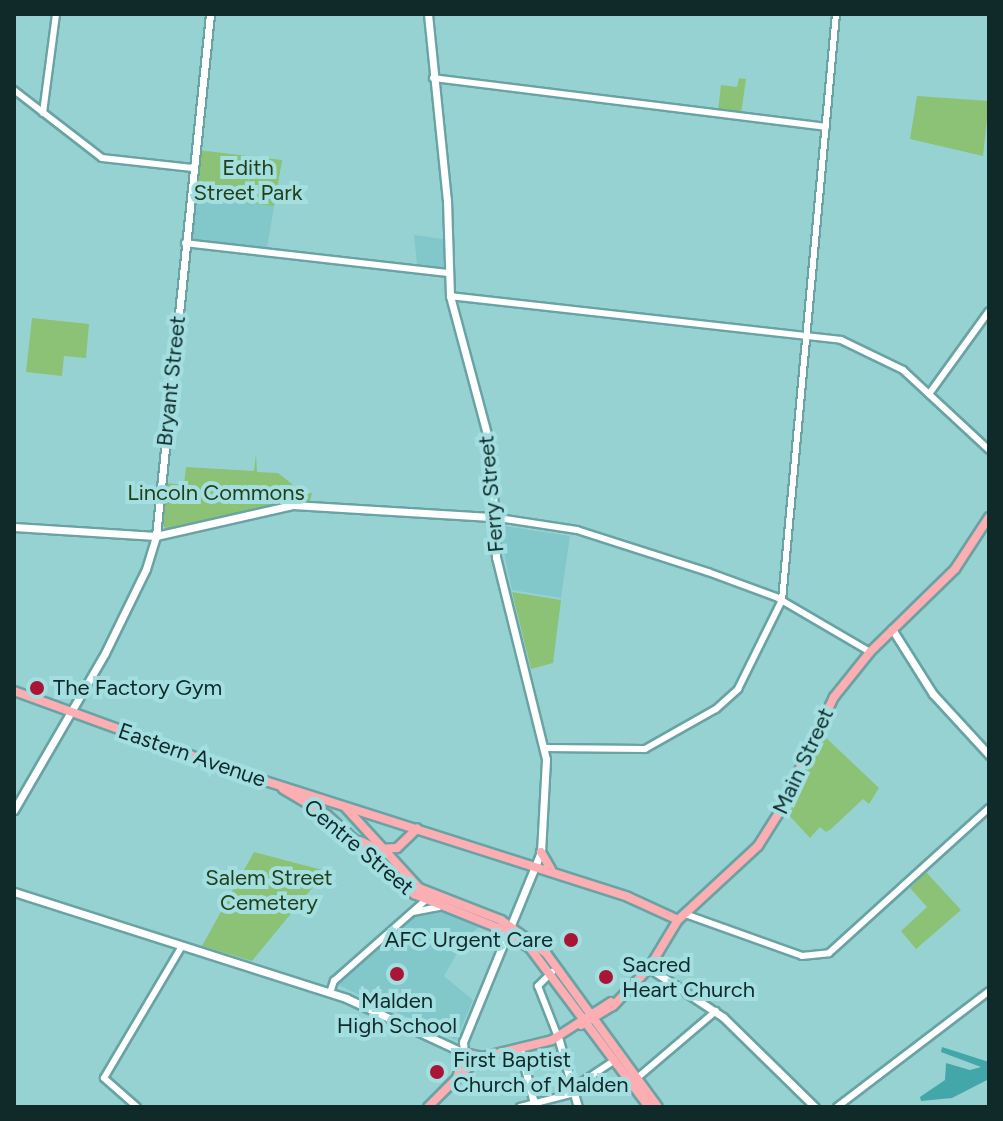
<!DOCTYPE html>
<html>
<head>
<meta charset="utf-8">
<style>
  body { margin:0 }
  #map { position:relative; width:1003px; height:1121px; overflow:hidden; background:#97d2d3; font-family:Figtree,sans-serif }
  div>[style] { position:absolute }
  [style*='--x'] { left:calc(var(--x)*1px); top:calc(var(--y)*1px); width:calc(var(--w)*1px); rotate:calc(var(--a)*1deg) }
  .built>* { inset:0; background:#82c8ca }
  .green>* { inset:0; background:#8bc275 }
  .water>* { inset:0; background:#43a6a8 }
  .roads { filter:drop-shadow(2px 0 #69a3a4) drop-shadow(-2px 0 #69a3a4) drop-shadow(0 2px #69a3a4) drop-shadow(0 -2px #69a3a4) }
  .tertiary>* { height:6px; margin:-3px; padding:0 3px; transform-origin:3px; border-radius:3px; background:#fff }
  .secondary>* { height:7px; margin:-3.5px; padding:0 3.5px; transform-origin:3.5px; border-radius:3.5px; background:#fff }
  .primary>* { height:8px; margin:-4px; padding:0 4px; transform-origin:4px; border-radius:4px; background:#fcaeb3 }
  .dots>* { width:22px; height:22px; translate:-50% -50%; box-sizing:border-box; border:4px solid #a3dfe0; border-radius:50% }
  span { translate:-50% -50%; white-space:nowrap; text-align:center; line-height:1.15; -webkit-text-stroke:8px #a3dfe0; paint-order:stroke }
  .park-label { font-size:22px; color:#233f17 }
  .street-label { font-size:22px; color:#102929 }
  .poi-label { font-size:22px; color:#102929 }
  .left { translate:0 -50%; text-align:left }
  .right { translate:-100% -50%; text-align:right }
  .frame { position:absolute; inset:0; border:16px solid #102929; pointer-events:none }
</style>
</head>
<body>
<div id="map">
  <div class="built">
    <i style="clip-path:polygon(282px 160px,267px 248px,190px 239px,193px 195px)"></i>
    <i style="clip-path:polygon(414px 235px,443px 239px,444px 268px,417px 265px)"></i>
    <i style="clip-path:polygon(498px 525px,570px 536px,561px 598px,512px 590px)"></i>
    <i style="clip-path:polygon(436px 910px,481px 925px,466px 938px,444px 976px,473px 1000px,456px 1040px,338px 985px,412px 916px)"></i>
  </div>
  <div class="green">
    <i style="clip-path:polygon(739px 78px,746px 79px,741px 114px,718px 111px,721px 85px,737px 87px)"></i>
    <i style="clip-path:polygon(917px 96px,989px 101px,983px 156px,910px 139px)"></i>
    <i style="clip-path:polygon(198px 150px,282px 160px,274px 206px,193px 197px)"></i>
    <i style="clip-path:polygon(32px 318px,89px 324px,86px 358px,64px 356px,62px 376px,26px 372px)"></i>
    <i style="clip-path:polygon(256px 454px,257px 472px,278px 473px,292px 484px,292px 492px,312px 493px,310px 501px,171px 530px,162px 526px,165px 483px,184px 485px,186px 467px,254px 471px)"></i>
    <i style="clip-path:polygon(512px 592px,561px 600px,553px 663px,531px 669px)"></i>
    <i style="clip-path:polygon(821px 733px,879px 788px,869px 804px,863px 799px,831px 829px,826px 832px,820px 827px,810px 838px,786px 812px)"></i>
    <i style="clip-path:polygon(254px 852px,326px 871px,252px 961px,202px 946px)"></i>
    <i style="clip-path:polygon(926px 872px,961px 910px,916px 949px,901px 931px,927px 907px,910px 888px)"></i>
  </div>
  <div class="water">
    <i style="clip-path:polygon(942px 1047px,989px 1062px,989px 1079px,952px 1098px,921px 1101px,920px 1097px,945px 1080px,946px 1063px,970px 1070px,981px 1067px,941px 1052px)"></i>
  </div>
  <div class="roads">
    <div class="tertiary">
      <i style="--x:433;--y:78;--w:396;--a:7.1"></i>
      <i style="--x:14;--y:90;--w:111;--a:37.7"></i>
      <i style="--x:102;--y:158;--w:91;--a:6.3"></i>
      <i style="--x:43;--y:113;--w:100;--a:-82.5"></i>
      <i style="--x:185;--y:243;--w:266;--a:6.5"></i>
      <i style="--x:450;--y:296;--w:393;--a:6.4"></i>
      <i style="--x:841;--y:340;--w:69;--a:25.8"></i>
      <i style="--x:903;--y:370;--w:117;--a:42.9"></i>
      <i style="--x:929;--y:394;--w:102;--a:-54.1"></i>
      <i style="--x:492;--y:517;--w:86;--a:8.7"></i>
      <i style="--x:577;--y:530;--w:138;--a:17.8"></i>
      <i style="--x:708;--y:572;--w:72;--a:20.2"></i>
      <i style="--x:776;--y:597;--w:109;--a:30.3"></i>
      <i style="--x:545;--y:748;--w:100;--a:0.6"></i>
      <i style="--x:645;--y:749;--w:81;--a:-29.4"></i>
      <i style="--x:716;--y:709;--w:30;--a:-42"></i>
      <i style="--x:738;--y:689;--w:99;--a:-63.7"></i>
      <i style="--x:782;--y:600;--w:588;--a:-84.74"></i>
      <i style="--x:413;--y:912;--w:26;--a:-11"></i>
      <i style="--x:685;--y:914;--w:124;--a:19.7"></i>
      <i style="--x:802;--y:956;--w:27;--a:-6"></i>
      <i style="--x:829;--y:953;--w:216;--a:-42.2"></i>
      <i style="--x:552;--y:972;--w:20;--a:135"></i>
      <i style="--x:538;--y:986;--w:55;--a:68.6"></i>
      <i style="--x:330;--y:993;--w:13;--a:-72"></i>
      <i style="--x:334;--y:981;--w:125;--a:-41.4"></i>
      <i style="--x:636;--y:1079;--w:105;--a:-40.4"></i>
      <i style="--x:573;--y:1088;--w:50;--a:-33.7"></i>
      <i style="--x:137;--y:1107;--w:44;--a:-138.7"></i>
      <i style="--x:104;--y:1078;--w:153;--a:-59.4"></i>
      <i style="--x:520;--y:1107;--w:57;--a:-14.3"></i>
      <i style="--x:837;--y:1107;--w:191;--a:-37.3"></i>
    </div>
    <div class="secondary">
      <i style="--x:14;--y:527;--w:142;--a:3.6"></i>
      <i style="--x:156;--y:536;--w:140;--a:-12.8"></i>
      <i style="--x:293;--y:505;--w:198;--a:3.5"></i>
      <i style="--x:892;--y:629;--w:77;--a:57.8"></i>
      <i style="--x:933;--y:694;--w:83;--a:47.4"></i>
      <i style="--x:14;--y:810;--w:181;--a:-59.9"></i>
      <i style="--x:105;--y:653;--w:93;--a:-64"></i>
      <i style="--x:146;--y:569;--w:34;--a:-73"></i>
      <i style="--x:156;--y:536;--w:525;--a:-84.09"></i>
      <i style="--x:14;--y:892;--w:349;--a:17.7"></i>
      <i style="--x:346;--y:998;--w:130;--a:25"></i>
      <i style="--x:464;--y:1053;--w:11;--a:-95"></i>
      <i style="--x:463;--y:1042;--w:205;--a:-67.7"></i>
      <i style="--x:541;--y:852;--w:93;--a:-86.9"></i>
      <i style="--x:546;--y:759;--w:208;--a:-103.9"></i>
      <i style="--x:496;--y:557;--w:108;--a:-92.7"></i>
      <i style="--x:491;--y:449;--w:158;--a:-105"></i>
      <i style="--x:450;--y:296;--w:95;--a:-91.8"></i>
      <i style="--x:447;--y:201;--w:188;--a:-95.8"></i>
      <i style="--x:649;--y:968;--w:89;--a:33.5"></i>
      <i style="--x:723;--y:1017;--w:129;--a:44.4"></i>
      <i style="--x:558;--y:1037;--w:73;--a:74.1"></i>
      <i style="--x:520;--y:1049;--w:60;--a:75.5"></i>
    </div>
    <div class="primary">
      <i style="--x:14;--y:691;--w:237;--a:20"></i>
      <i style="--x:237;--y:772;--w:410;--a:17.7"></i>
      <i style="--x:628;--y:897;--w:55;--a:24.7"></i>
      <i style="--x:283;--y:789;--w:51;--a:30.6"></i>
      <i style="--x:327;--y:815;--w:118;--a:42.2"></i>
      <i style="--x:414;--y:894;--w:91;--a:22"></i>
      <i style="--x:498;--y:928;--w:38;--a:32"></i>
      <i style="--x:530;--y:948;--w:199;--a:53.2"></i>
      <i style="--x:346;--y:808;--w:108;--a:47.6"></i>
      <i style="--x:419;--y:888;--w:88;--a:21.3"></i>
      <i style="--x:501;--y:920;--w:56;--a:36.3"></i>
      <i style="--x:546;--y:953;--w:190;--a:54"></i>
      <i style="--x:360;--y:841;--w:19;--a:25"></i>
      <i style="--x:377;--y:849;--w:20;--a:-3"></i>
      <i style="--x:397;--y:848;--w:28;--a:-44"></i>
      <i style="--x:541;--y:852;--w:20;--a:60"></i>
      <i style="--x:581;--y:1025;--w:37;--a:-31"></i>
      <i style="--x:613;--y:1006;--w:52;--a:-46.5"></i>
      <i style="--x:649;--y:968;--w:56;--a:-58.9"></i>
      <i style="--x:678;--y:920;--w:109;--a:-42.8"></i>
      <i style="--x:758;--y:846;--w:41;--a:-57.8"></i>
      <i style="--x:780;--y:811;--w:126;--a:-64.7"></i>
      <i style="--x:834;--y:697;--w:58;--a:-51.3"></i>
      <i style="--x:870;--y:652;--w:119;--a:-44.3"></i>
      <i style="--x:955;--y:569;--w:62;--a:-56.8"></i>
      <i style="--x:460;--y:1075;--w:27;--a:-42"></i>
      <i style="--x:428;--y:1107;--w:41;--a:-45"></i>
      <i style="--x:457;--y:1078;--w:26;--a:-74"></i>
      <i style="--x:464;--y:1053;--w:19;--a:12"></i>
      <i style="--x:483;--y:1057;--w:71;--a:-13.8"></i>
      <i style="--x:552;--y:1040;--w:70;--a:-32.8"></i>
    </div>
  </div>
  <div class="dots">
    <i style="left:37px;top:688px;background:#ab1535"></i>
    <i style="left:571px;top:940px;background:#ab1535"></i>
    <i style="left:397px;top:974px;background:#ab1535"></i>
    <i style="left:606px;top:977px;background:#ab1535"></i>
    <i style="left:437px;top:1072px;background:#ab1535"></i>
  </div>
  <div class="park-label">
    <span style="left:248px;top:180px">Edith<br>Street Park</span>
    <span style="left:216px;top:493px">Lincoln Commons</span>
    <span style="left:269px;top:890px">Salem Street<br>Cemetery</span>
  </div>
  <div class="street-label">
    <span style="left:171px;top:381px;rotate:-84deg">Bryant Street</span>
    <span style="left:491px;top:494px;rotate:-95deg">Ferry Street</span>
    <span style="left:192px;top:755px;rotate:19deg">Eastern Avenue</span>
    <span style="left:803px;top:761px;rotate:-65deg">Main Street</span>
    <span style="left:359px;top:847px;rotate:40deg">Centre Street</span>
  </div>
  <div class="poi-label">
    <span class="left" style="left:53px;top:688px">The Factory Gym</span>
    <span class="right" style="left:553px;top:940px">AFC Urgent Care</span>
    <span class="left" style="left:622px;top:977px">Sacred<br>Heart Church</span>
    <span style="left:397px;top:1013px">Malden<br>High School</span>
    <span class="left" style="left:453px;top:1072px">First Baptist<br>Church of Malden</span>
  </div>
  <div class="frame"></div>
</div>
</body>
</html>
